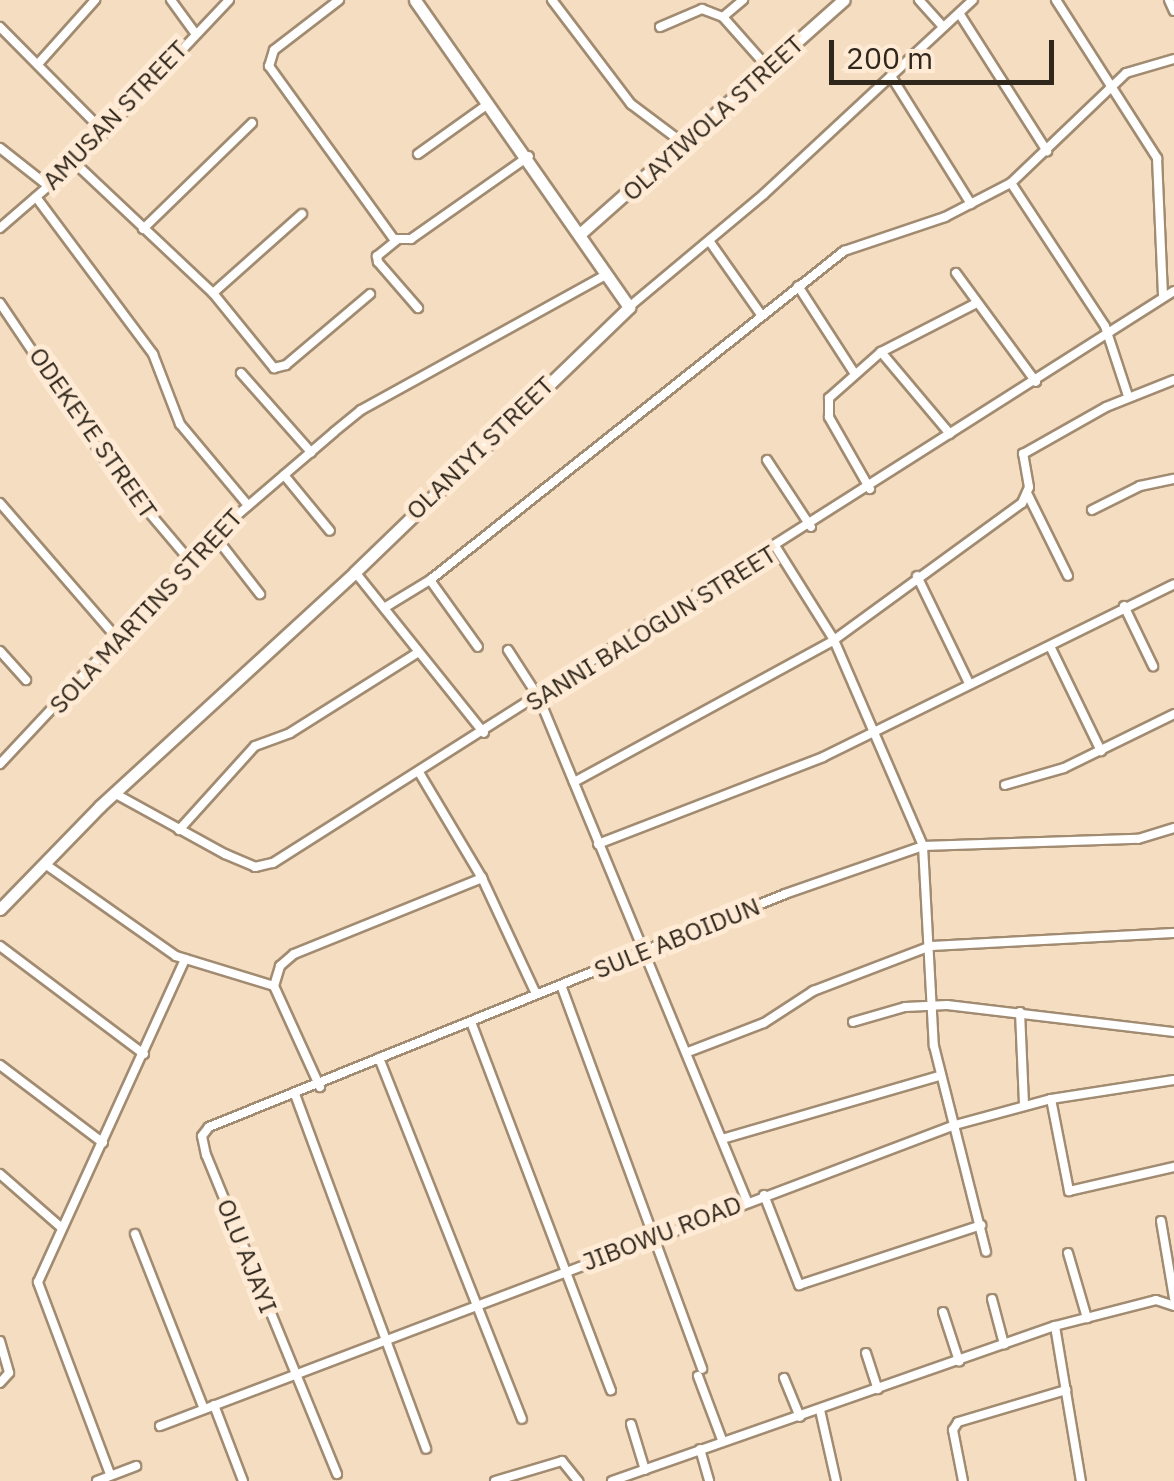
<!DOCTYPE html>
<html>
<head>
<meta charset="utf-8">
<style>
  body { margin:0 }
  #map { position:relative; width:1174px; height:1481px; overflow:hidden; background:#f5ddc2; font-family:"IBM Plex Sans",sans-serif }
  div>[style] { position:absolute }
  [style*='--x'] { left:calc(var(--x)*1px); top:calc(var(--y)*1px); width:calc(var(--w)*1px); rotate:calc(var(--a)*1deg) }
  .roads { filter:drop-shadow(2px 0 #a18b71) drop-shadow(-2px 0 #a18b71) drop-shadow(0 2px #a18b71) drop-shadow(0 -2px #a18b71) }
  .street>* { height:8px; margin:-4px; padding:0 4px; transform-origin:4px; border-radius:4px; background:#fff }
  .secondary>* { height:11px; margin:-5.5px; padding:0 5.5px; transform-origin:5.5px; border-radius:5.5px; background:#fff }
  span { translate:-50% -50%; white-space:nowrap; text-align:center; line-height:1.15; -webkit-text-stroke:10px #ffebd5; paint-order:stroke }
  .street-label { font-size:25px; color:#30271c }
  .scale { position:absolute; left:829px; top:40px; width:225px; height:45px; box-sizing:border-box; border:5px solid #30271c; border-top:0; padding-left:12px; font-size:30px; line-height:35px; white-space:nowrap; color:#30271c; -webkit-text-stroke:8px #ffebd5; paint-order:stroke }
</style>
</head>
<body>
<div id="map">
  <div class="roads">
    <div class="street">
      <i style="--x:171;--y:0;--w:41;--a:54"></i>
      <i style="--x:339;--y:0;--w:82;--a:142.4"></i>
      <i style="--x:274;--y:50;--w:17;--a:107"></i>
      <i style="--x:269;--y:66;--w:213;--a:54.2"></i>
      <i style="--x:394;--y:239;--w:17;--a:0"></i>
      <i style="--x:411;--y:239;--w:144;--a:-35.1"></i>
      <i style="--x:552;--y:0;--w:131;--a:52.8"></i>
      <i style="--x:631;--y:104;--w:65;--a:36.9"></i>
      <i style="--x:743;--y:0;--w:26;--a:140"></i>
      <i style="--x:723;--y:17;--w:69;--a:48.5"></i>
      <i style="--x:919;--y:0;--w:36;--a:48"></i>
      <i style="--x:1056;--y:0;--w:188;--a:57.4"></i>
      <i style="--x:1157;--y:158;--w:139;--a:87.5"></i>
      <i style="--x:1169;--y:0;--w:12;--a:66"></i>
      <i style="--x:959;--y:13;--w:164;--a:57.5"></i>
      <i style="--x:0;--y:27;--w:146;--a:45.3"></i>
      <i style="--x:660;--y:27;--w:46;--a:-23.2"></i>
      <i style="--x:702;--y:9;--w:22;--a:21"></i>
      <i style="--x:38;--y:64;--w:86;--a:-48.3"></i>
      <i style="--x:891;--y:76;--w:151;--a:58"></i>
      <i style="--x:0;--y:148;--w:60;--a:38.2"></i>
      <i style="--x:418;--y:154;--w:86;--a:-35.5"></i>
      <i style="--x:75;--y:163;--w:190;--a:43.3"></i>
      <i style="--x:213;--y:293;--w:97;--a:50.9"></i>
      <i style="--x:274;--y:368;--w:12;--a:-14"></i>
      <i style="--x:286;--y:365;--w:110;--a:-40.2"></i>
      <i style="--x:1011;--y:183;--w:171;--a:56.7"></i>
      <i style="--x:1105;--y:326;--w:74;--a:71.8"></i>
      <i style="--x:36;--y:197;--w:196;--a:53.3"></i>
      <i style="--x:153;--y:354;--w:75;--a:68.9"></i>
      <i style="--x:180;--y:424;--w:104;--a:50.1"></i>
      <i style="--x:0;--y:228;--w:99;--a:-40.9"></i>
      <i style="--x:75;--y:163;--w:224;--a:-46.6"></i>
      <i style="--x:143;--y:229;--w:152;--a:-44.2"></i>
      <i style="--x:397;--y:240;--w:26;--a:141"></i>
      <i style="--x:377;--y:256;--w:6;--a:81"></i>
      <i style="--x:378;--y:262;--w:61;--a:49"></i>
      <i style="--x:710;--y:242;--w:90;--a:54.9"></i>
      <i style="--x:956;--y:273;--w:135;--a:53.7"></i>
      <i style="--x:798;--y:286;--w:101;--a:57.1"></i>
      <i style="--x:213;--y:293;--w:119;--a:-41.6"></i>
      <i style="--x:0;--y:303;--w:195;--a:56.1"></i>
      <i style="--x:109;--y:465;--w:126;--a:49.8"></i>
      <i style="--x:629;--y:307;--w:176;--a:-39.9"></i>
      <i style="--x:764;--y:194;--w:285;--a:-42.9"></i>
      <i style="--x:881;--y:352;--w:107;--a:49.9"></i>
      <i style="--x:241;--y:373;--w:106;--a:48.5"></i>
      <i style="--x:767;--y:460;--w:80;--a:56.7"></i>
      <i style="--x:284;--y:475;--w:72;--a:50.6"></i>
      <i style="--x:870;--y:489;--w:83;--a:-119.7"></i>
      <i style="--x:829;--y:417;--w:19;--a:-90"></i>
      <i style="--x:829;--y:398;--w:69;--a:-41.5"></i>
      <i style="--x:881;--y:352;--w:106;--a:-27.1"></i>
      <i style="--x:1028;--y:495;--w:90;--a:63.7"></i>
      <i style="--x:0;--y:503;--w:180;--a:49.1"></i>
      <i style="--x:1092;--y:510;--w:54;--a:-26.6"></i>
      <i style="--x:1140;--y:486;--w:35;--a:-12"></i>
      <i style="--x:214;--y:535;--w:75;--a:52.1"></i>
      <i style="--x:777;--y:549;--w:107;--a:57.9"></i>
      <i style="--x:834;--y:640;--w:224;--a:66.6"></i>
      <i style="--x:923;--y:846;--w:200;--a:86.9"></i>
      <i style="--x:934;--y:1046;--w:212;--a:75.8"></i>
      <i style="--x:355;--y:572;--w:206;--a:51.3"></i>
      <i style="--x:917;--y:576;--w:119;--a:64.1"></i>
      <i style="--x:430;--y:580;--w:82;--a:54.4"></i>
      <i style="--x:1124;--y:606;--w:67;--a:64.2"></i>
      <i style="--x:384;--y:608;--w:54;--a:-31.3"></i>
      <i style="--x:430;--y:580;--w:529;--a:-38.47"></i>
      <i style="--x:844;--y:251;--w:107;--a:-18.6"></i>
      <i style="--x:945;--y:217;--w:74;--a:-27.3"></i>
      <i style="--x:1011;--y:183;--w:159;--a:-43.7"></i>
      <i style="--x:1126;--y:73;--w:50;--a:-16.3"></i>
      <i style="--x:1050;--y:646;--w:117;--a:64.1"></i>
      <i style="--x:508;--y:650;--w:57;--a:57.1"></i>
      <i style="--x:539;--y:698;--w:544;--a:67.53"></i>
      <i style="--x:0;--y:651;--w:39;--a:48"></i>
      <i style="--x:0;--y:764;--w:313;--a:-46.9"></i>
      <i style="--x:214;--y:535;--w:158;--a:-40.6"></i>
      <i style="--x:334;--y:432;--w:35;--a:-39"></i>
      <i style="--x:361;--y:410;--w:277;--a:-28.9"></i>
      <i style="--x:420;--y:774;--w:121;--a:59.2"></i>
      <i style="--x:482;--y:878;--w:128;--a:65"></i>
      <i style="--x:574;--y:782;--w:296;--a:-28.6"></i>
      <i style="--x:834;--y:640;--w:233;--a:-36.1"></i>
      <i style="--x:1022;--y:503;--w:17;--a:-66"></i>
      <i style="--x:1029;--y:487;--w:34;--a:-100"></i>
      <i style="--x:1023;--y:454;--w:95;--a:-29.5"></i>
      <i style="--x:1106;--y:407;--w:73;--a:-21.7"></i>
      <i style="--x:1005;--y:785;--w:61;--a:-16.1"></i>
      <i style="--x:1064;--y:768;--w:123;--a:-26.1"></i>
      <i style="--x:114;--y:793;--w:127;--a:28.8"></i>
      <i style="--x:225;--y:854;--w:33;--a:23"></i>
      <i style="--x:255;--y:867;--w:18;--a:-13"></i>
      <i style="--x:273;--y:863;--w:1067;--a:-32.41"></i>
      <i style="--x:179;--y:830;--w:113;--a:-47.9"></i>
      <i style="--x:255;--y:746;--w:37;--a:-20"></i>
      <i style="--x:290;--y:733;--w:150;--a:-32.2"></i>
      <i style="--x:598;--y:844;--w:241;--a:-21.1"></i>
      <i style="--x:823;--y:757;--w:391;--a:-26.2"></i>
      <i style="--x:45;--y:864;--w:160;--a:35.1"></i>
      <i style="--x:176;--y:956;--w:102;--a:17"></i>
      <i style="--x:0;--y:946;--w:180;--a:36.9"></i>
      <i style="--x:561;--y:985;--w:409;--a:69.8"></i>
      <i style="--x:1020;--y:1012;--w:93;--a:87.5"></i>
      <i style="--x:471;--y:1022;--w:394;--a:69.2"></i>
      <i style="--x:853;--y:1022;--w:54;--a:-16.1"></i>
      <i style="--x:905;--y:1007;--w:42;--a:-2.7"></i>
      <i style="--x:947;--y:1005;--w:229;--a:6.8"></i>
      <i style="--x:688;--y:1052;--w:81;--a:-20.9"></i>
      <i style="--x:764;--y:1023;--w:59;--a:-33.1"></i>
      <i style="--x:813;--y:991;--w:126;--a:-20.9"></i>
      <i style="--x:931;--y:946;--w:243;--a:-3.1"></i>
      <i style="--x:379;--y:1058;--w:388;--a:68.4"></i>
      <i style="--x:0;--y:1065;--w:129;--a:37.1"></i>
      <i style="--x:320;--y:1087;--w:111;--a:-114.5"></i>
      <i style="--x:274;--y:986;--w:21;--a:-73"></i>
      <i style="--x:280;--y:966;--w:18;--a:-41"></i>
      <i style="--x:294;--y:954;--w:203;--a:-22"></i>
      <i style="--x:296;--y:1097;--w:375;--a:69.7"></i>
      <i style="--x:1051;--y:1099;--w:94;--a:78.9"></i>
      <i style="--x:1069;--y:1191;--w:108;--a:-12.9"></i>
      <i style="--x:722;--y:1139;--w:226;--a:-16.2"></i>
      <i style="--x:0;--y:1174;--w:82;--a:41.1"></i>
      <i style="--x:764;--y:1195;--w:97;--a:68.7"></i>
      <i style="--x:799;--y:1285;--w:192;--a:-18.2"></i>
      <i style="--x:1161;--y:1221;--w:78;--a:80.4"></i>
      <i style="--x:135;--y:1234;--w:188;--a:68.5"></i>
      <i style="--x:1068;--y:1253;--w:68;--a:73.7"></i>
      <i style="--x:992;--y:1299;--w:47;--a:75.1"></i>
      <i style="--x:943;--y:1312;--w:52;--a:71.9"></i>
      <i style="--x:1055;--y:1326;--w:157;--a:80.5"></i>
      <i style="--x:0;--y:1341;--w:33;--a:74"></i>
      <i style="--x:9;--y:1373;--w:13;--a:132"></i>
      <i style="--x:866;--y:1353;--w:38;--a:72"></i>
      <i style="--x:698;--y:1376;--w:68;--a:69.4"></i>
      <i style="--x:784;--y:1378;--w:42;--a:67.7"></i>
      <i style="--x:214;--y:1405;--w:81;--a:69.1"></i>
      <i style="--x:820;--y:1410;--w:73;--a:77.3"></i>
      <i style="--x:631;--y:1424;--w:48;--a:73.1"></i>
      <i style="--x:160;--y:1426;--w:850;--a:-20.74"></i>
      <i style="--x:955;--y:1125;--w:99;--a:-15.2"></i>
      <i style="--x:1051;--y:1099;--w:124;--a:-8.8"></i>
      <i style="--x:700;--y:1449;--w:33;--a:74"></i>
      <i style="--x:110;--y:1474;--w:205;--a:-110.6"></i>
      <i style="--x:38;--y:1282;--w:355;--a:-65.5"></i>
      <i style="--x:337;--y:1474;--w:345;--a:-112.3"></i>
      <i style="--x:206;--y:1155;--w:19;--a:-102"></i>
      <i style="--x:202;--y:1136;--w:11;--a:-52"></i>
      <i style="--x:209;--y:1127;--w:621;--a:-22.02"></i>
      <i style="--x:785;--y:894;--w:146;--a:-19.2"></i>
      <i style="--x:923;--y:846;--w:215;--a:-1.9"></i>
      <i style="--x:1138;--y:839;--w:38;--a:-17"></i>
      <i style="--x:97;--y:1481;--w:42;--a:-21"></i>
      <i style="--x:495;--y:1481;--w:70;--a:-16.6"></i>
      <i style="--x:562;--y:1461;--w:26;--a:51"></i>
      <i style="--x:612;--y:1481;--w:469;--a:-19.3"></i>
      <i style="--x:1055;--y:1326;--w:104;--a:-14.4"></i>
      <i style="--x:1156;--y:1300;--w:19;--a:18"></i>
      <i style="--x:963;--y:1481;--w:52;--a:-101.1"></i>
      <i style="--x:953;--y:1430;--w:9;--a:-58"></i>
      <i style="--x:958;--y:1422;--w:113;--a:-16.5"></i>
    </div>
    <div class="secondary">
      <i style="--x:581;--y:233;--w:351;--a:-41.6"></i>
      <i style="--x:0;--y:909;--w:144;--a:-45.8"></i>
      <i style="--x:100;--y:806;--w:346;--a:-42.5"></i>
      <i style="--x:355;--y:572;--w:381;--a:-44"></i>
      <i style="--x:629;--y:307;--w:374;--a:-124.9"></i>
    </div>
  </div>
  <div class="street-label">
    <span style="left:115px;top:115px;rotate:-46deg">AMUSAN STREET</span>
    <span style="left:713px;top:118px;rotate:-42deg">OLAYIWOLA STREET</span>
    <span style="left:93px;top:433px;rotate:55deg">ODEKEYE STREET</span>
    <span style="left:480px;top:448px;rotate:-44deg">OLANIYI STREET</span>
    <span style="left:146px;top:611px;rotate:-47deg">SOLA MARTINS STREET</span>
    <span style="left:651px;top:628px;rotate:-32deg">SANNI BALOGUN STREET</span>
    <span style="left:677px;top:938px;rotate:-22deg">SULE ABOIDUN</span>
    <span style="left:662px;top:1233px;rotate:-21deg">JIBOWU ROAD</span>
    <span style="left:247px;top:1256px;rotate:68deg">OLU AJAYI</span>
  </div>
  <div class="scale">200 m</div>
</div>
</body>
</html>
